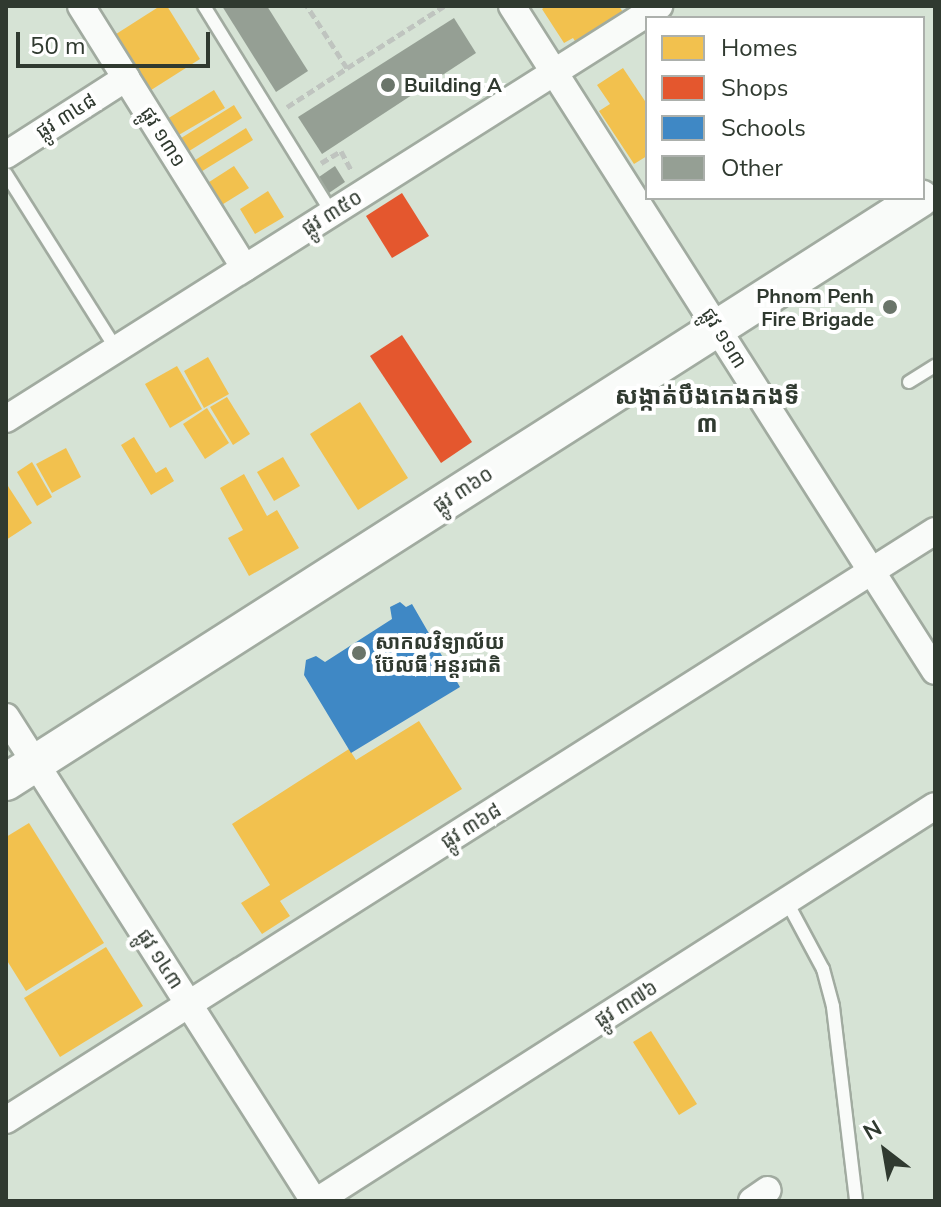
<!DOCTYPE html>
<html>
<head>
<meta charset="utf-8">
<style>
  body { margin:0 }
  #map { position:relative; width:941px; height:1207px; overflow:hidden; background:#d6e3d5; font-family:"Nunito Sans","Noto Sans Khmer",sans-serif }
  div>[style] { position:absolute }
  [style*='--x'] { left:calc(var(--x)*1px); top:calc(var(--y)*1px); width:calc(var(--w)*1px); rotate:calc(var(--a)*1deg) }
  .homes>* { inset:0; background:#f2c14e }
  .shops>* { inset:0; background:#e4572e }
  .schools>* { inset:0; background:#3f88c5 }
  .building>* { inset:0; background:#959f94 }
  .path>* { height:5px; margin-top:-2.5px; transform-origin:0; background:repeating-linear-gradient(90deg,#bfc4bf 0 8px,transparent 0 12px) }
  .roads { filter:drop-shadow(2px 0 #a1aba0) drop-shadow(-2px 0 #a1aba0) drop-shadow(0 2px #a1aba0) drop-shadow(0 -2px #a1aba0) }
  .lane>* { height:12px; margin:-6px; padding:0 6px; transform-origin:6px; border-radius:6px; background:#f9fbf9 }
  .street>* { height:26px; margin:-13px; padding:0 13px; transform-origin:13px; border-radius:13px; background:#f9fbf9 }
  .secondary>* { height:36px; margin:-18px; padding:0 18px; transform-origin:18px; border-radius:18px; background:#f9fbf9 }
  .dots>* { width:22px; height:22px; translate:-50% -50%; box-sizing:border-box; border:4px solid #fff; border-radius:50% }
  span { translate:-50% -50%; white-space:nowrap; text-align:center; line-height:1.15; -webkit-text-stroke:8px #fff; paint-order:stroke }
  .poi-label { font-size:20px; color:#303a30; font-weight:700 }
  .left { translate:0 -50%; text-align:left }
  .right { translate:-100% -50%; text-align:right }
  .street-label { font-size:20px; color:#303a30 }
  .quarter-label { font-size:24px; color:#303a30; font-weight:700 }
  .frame { position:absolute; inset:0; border:8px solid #303a30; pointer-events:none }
  .legend { position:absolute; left:645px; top:16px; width:280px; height:184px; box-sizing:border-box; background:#fff; border:2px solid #acb0ac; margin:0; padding:10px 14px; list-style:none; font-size:24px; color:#303a30 }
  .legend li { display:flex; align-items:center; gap:16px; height:40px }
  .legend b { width:40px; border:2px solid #acb0ac }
  .north { position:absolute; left:845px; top:1111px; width:80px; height:80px; -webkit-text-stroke:6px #fff; paint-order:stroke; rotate:329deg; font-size:22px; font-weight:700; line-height:32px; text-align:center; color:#303a30 }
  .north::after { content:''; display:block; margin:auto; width:28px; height:36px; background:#303a30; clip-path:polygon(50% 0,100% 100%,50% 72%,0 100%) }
  .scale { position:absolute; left:16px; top:32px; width:194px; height:36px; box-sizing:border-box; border:4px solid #303a30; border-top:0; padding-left:10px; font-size:24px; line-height:28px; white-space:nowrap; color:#303a30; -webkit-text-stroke:6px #fff; paint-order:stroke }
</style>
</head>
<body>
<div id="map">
  <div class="homes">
    <i style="clip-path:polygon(160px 6px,167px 6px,200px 59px,148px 92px,113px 36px)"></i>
    <i style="clip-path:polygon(546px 6px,619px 6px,628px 20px,583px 53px,573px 38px,564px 43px,542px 9px)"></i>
    <i style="clip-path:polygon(623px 68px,647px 104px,647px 156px,634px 164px,599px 111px,610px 104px,597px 85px)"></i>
    <i style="clip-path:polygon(214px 90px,225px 108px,177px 136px,167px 119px)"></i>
    <i style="clip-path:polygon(234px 105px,242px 118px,186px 153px,178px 140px)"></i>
    <i style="clip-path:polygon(246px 128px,253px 140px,199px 173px,192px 162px)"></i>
    <i style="clip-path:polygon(234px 166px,249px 188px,220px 206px,206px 184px)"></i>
    <i style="clip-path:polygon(268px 191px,284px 217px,255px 234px,240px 209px)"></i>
    <i style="clip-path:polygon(208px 357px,229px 394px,204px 408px,184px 371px)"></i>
    <i style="clip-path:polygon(177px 366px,202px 409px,170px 428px,145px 384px)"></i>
    <i style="clip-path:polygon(227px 397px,250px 434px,233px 445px,210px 407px)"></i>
    <i style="clip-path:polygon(360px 402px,408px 478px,358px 510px,310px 434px)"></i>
    <i style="clip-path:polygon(207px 408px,229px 443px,205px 459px,183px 424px)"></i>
    <i style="clip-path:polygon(134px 437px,156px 473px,166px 467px,174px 481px,151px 495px,121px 445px)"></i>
    <i style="clip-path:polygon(66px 448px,81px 477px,52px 493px,36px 464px)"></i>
    <i style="clip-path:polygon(283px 457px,300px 486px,274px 501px,257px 472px)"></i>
    <i style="clip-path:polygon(32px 462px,52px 497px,37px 506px,17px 472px)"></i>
    <i style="clip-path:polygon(244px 474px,267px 516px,277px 510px,299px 548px,249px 576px,228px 538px,243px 530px,220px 488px)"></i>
    <i style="clip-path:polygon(6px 483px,32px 523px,6px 540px)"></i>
    <i style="clip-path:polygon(419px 721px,462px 789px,280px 901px,290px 916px,262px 934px,241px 903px,270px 885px,232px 824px,349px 749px,356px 760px)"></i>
    <i style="clip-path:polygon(29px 823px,104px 943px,26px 991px,6px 959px,6px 837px)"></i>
    <i style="clip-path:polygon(106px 947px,143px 1006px,60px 1057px,24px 998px)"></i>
    <i style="clip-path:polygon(651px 1031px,697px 1104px,679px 1115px,633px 1042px)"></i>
  </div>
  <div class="shops">
    <i style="clip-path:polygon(402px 193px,429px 236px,392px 258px,366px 216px)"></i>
    <i style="clip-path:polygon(402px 335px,472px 442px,441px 463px,370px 356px)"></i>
  </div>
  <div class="schools">
    <i style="clip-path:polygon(400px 602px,406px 607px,412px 604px,460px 687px,351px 753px,304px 675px,306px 660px,316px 656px,325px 662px,392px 619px,390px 607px)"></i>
  </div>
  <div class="building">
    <i style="clip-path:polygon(222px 6px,267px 6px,308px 71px,276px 92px)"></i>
    <i style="clip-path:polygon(454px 18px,476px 53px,322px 154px,298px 117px)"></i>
    <i style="clip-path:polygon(335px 166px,345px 182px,326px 195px,316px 179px)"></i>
  </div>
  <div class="path">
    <i style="--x:347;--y:68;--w:115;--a:-32.6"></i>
    <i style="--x:287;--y:107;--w:72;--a:-33"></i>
    <i style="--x:347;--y:68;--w:74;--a:-122.8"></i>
    <i style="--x:321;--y:163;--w:23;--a:-31"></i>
    <i style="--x:341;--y:151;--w:24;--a:62"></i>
  </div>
  <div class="roads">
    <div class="lane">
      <i style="--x:204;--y:6;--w:243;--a:58.3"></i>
      <i style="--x:6;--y:174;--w:207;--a:57.8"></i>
      <i style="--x:909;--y:382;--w:31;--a:-32"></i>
      <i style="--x:787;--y:902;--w:76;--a:61.8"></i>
      <i style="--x:823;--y:969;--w:39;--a:75"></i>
      <i style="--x:833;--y:1007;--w:195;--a:83.2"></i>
    </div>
    <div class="street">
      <i style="--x:81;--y:6;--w:309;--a:58"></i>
      <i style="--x:512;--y:6;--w:788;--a:57.54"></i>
      <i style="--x:6;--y:155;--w:143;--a:-32.7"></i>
      <i style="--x:6;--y:419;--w:773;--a:-32.31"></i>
      <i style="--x:6;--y:717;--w:574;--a:57.53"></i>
      <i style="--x:6;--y:1120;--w:1100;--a:-32.38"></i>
      <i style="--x:317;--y:1201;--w:733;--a:-32.59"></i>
      <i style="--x:752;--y:1201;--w:19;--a:-35"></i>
    </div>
    <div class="secondary">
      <i style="--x:6;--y:782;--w:1085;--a:-32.55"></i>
    </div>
  </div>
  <div class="dots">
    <i style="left:388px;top:85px;background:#6a756a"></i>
    <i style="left:890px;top:307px;background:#6a756a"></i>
    <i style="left:359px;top:653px;background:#6a756a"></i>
  </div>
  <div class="poi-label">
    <span class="left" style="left:404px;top:85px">Building A</span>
    <span class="right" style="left:874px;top:308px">Phnom Penh<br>Fire Brigade</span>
    <span class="left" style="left:375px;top:654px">សាកលវិទ្យាល័យ<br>ប៊ែលធី អន្តរជាតិ</span>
  </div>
  <div class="street-label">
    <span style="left:66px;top:116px;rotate:-32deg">ផ្លូវ ៣៤៨</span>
    <span style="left:163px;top:137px;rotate:58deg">ផ្លូវ ១៣១</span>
    <span style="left:332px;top:213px;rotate:-32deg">ផ្លូវ ៣៥០</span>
    <span style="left:724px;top:338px;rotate:58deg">ផ្លូវ ១១៣</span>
    <span style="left:463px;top:490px;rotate:-33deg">ផ្លូវ ៣៦០</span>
    <span style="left:471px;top:826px;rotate:-32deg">ផ្លូវ ៣៦៨</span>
    <span style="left:160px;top:959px;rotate:57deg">ផ្លូវ ១៤៣</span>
    <span style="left:626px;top:1004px;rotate:-32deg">ផ្លូវ ៣៧៦</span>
  </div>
  <div class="quarter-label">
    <span style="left:707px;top:411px">សង្កាត់បឹងកេងកងទី<br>៣</span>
  </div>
  <div class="frame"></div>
  <ul class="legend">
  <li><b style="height:22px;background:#f2c14e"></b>Homes</li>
  <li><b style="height:22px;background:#e4572e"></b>Shops</li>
  <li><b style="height:22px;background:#3f88c5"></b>Schools</li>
  <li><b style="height:22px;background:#959f94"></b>Other</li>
  </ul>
  <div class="north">N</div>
  <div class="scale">50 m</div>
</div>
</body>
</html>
